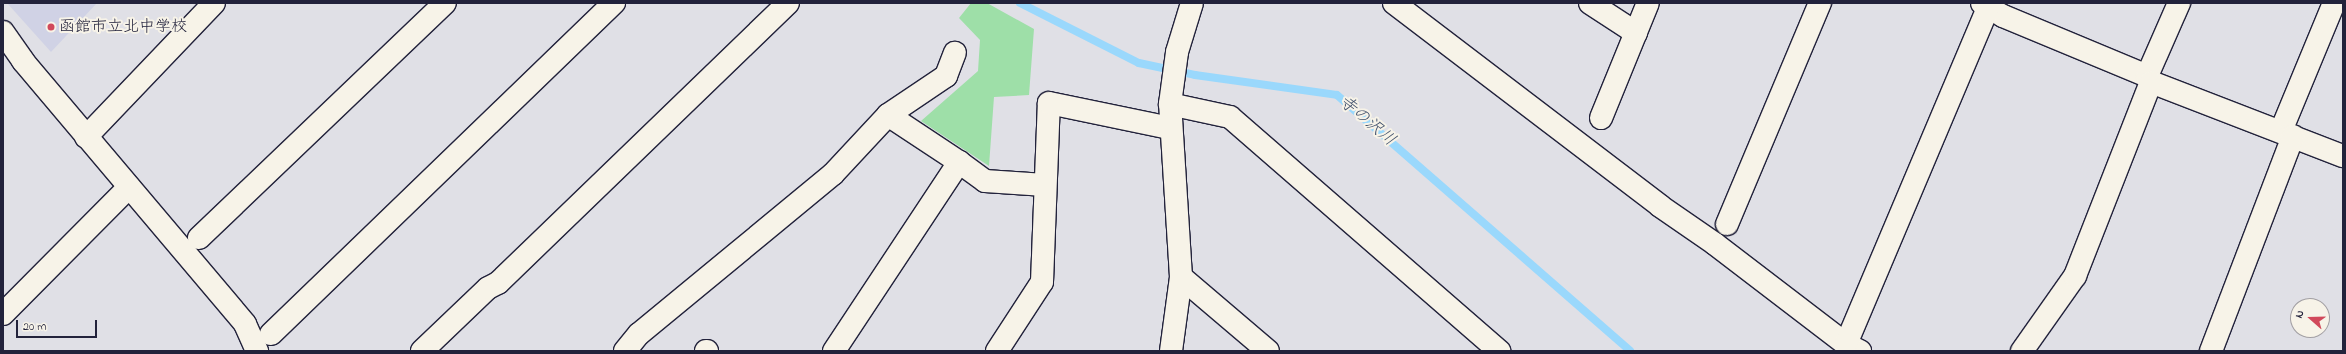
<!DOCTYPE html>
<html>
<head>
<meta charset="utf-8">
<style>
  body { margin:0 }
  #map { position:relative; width:2346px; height:354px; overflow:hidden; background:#e0e0e6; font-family:"Indie Flower","Klee One",sans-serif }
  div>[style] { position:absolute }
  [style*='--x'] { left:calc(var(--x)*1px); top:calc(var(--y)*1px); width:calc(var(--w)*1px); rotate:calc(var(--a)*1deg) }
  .built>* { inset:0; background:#d0d2e5 }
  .green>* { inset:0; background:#9edfa8 }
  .stream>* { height:8px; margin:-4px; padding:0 4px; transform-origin:4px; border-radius:4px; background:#9ad8fc }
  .roads { filter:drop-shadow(1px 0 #22223b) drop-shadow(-1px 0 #22223b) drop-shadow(0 1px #22223b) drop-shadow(0 -1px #22223b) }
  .minor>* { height:22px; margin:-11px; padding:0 11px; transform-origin:11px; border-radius:11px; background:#f7f3e8 }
  .tertiary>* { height:22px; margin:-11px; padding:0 11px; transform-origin:11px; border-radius:11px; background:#f7f3e8 }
  .dots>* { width:11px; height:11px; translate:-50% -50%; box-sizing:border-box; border:2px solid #f7f3e8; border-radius:50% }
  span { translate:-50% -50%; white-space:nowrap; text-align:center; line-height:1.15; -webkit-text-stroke:4px #f7f3e8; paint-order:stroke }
  .poi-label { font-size:16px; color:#22223b }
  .left { translate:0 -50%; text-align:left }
  .water-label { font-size:17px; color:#40506b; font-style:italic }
  .frame { position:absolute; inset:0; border:4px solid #22223b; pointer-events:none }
  .north { position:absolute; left:2290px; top:298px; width:40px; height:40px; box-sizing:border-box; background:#f7f3e8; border:1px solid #a29fa3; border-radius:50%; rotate:290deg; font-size:11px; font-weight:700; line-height:16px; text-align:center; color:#22223b }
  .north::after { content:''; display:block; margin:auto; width:14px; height:18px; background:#d1495b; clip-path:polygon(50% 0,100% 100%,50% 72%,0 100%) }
  .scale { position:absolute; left:16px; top:320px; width:81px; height:18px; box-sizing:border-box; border:2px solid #22223b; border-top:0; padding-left:5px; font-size:12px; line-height:14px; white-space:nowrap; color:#22223b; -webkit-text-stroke:3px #f7f3e8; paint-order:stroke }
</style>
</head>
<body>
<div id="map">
  <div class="built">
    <i style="clip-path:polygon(7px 3px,97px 3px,51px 52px)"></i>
  </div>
  <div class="green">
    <i style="clip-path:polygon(971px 3px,987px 3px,1034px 29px,1029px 95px,994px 97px,989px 166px,921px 121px,978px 71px,980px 40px,959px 18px)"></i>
  </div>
  <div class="stream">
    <i style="--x:1020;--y:3;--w:133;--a:26.8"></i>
    <i style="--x:1139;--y:63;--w:57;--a:12.1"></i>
    <i style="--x:1195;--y:75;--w:143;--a:8"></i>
    <i style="--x:1337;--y:95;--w:389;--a:41.1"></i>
  </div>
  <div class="roads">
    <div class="minor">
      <i style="--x:1394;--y:3;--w:335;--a:37.3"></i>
      <i style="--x:1660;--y:206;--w:67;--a:34.6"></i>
      <i style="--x:1715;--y:244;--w:165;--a:37.4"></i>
      <i style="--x:1846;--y:344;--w:16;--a:27"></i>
      <i style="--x:1590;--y:3;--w:55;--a:33.1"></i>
      <i style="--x:1982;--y:3;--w:25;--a:32"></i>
      <i style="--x:2003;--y:16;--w:156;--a:22.6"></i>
      <i style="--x:2147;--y:76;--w:7;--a:56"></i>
      <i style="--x:2151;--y:82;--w:206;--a:21.1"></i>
      <i style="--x:3;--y:32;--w:35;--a:55"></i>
      <i style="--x:23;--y:61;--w:344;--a:49.8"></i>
      <i style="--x:245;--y:324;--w:30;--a:66"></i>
      <i style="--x:2147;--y:76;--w:80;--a:-66.3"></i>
      <i style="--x:1170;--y:104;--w:61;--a:12.2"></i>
      <i style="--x:1230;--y:117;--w:357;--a:41"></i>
      <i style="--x:888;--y:115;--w:70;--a:-33.9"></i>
      <i style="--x:946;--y:76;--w:25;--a:-69"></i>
      <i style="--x:1601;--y:118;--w:124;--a:-67.8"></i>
      <i style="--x:2281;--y:131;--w:139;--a:-67.5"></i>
      <i style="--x:86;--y:137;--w:185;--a:-46.3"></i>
      <i style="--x:1727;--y:224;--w:240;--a:-67.2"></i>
      <i style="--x:199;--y:238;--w:340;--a:-43.7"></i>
      <i style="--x:1181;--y:277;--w:114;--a:40.4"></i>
      <i style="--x:3;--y:314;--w:179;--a:-45.2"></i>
      <i style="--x:271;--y:334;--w:477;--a:-44"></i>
      <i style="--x:1846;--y:344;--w:370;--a:-67.1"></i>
      <i style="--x:422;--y:351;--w:91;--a:-43.7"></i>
      <i style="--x:488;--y:288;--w:11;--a:-27"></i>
      <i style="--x:498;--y:283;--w:403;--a:-44"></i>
      <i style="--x:625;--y:351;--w:22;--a:-51"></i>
      <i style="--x:639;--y:334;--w:251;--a:-39.5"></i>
      <i style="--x:833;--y:174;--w:81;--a:-47"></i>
      <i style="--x:888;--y:115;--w:85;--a:33.5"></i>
      <i style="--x:706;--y:351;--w:1;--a:0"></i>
      <i style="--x:834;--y:351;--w:227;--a:-56.5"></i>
      <i style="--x:959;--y:162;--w:32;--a:36"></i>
      <i style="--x:985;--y:181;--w:60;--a:3.8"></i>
      <i style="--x:997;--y:351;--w:82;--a:-56.9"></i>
      <i style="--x:1042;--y:282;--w:179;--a:-87.8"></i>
      <i style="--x:1049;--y:103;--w:124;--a:11.7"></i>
      <i style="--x:2022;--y:351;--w:92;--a:-54.8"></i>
      <i style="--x:2075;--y:276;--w:208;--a:-68.6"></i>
      <i style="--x:2211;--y:351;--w:230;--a:-69.1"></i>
    </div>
    <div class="tertiary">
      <i style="--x:1171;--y:351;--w:75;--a:-82.3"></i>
      <i style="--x:1181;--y:277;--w:173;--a:-93.6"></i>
      <i style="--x:1170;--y:104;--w:52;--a:-82.3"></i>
      <i style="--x:1177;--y:52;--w:51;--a:-73"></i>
    </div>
  </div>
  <div class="dots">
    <i style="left:51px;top:27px;background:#d1495b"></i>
  </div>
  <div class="poi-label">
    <span class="left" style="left:59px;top:27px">函館市立北中学校</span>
  </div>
  <div class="water-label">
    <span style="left:1367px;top:121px;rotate:40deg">寺の沢川</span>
  </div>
  <div class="frame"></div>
  <div class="north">N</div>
  <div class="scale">20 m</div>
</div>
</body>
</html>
